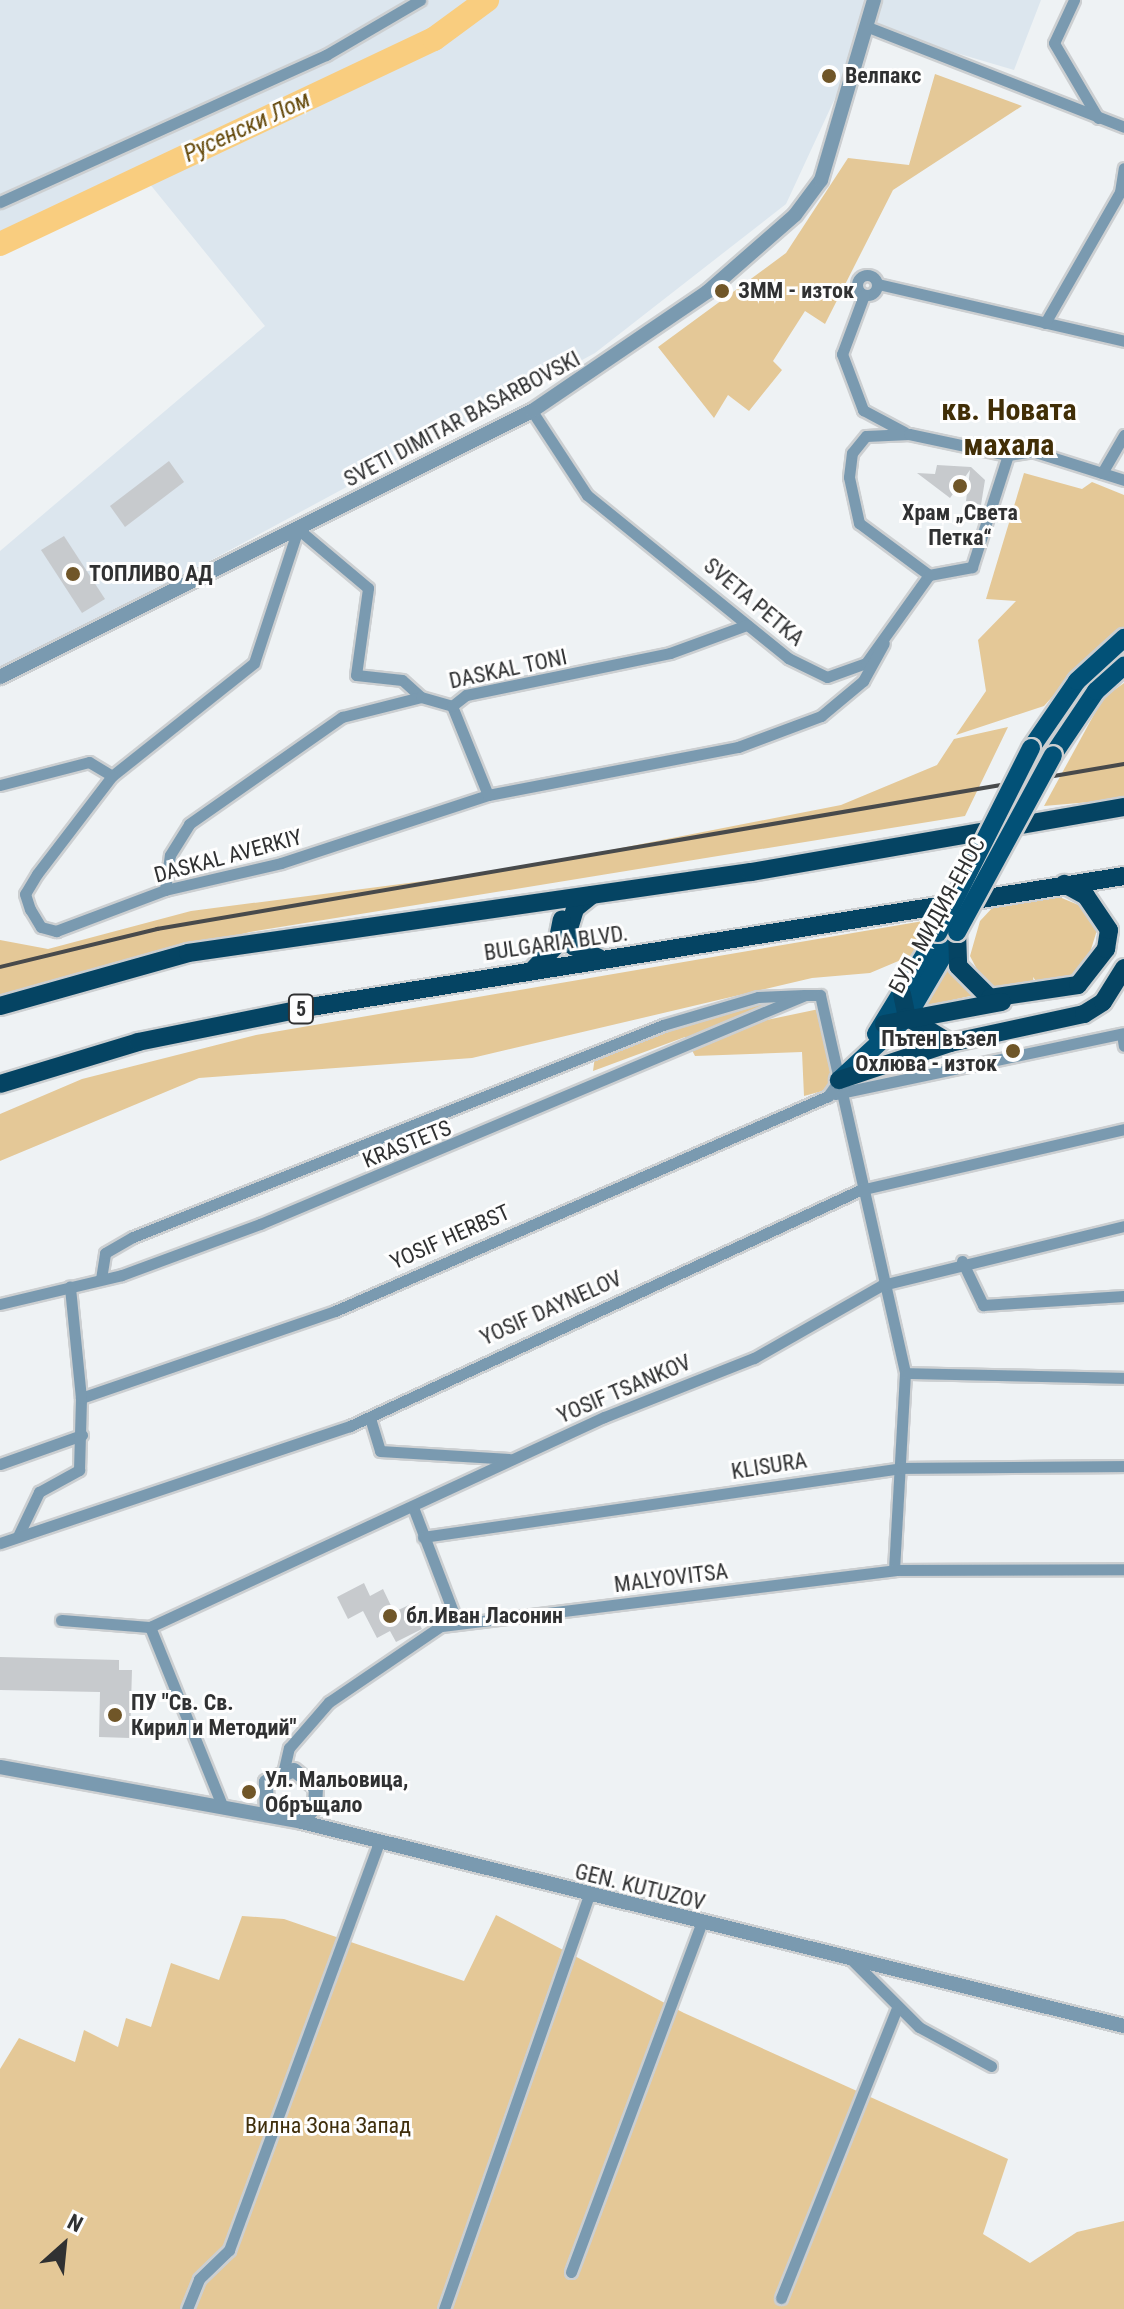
<!DOCTYPE html>
<html>
<head>
<meta charset="utf-8">
<style>
  body { margin:0 }
  #map { position:relative; width:1124px; height:2309px; overflow:hidden; background:#eef2f4; font-family:"Roboto Condensed",sans-serif }
  div>[style] { position:absolute }
  [style*='--x'] { left:calc(var(--x)*1px); top:calc(var(--y)*1px); width:calc(var(--w)*1px); rotate:calc(var(--a)*1deg) }
  .built>* { inset:0; background:#dce6ee }
  .green>* { inset:0; background:#e4c897 }
  .river>* { height:24px; margin:-12px; padding:0 12px; transform-origin:12px; border-radius:12px; background:#f9cd7f }
  .building>* { inset:0; background:#c7cacd }
  .roads { filter:drop-shadow(2px 0 #cccfd1) drop-shadow(-2px 0 #cccfd1) drop-shadow(0 2px #cccfd1) drop-shadow(0 -2px #cccfd1) }
  .minor>* { height:11px; margin:-5.5px; padding:0 5.5px; transform-origin:5.5px; border-radius:5.5px; background:#7a9ab0 }
  .minor>.ring { margin:-5.5px; padding:0; box-sizing:content-box; background:none; border:11px solid #7a9ab0; border-radius:50% }
  .tertiary>* { height:14px; margin:-7px; padding:0 7px; transform-origin:7px; border-radius:7px; background:#7a9ab0 }
  .primary>* { height:18px; margin:-9px; padding:0 9px; transform-origin:9px; border-radius:9px; background:#025177 }
  .trunk>* { height:18px; margin:-9px; padding:0 9px; transform-origin:9px; border-radius:9px; background:#054463 }
  .rail>* { height:4px; margin:-2px; padding:0 2px; transform-origin:2px; border-radius:2px; background:#484a4b }
  .bridges { filter:drop-shadow(2px 0 #cccfd1) drop-shadow(-2px 0 #cccfd1) drop-shadow(0 2px #cccfd1) drop-shadow(0 -2px #cccfd1) }
  .primary-bridge>* { height:18px; margin:-9px; padding:0 9px; transform-origin:9px; border-radius:9px; background:#025177 }
  .dots>* { width:22px; height:22px; translate:-50% -50%; box-sizing:border-box; border:4px solid #fefefe; border-radius:50% }
  span { translate:-50% -50%; white-space:nowrap; text-align:center; line-height:1.15; -webkit-text-stroke:6px #fefefe; paint-order:stroke }
  .shield-label span { padding:2px 6px; background:#fefefe; border:2px solid; border-radius:6px; -webkit-text-stroke-width:0 }
  .shield-label { font-size:20px; color:#303132; font-weight:700 }
  .poi-label { font-size:22px; color:#303132; font-weight:700 }
  .left { translate:0 -50%; text-align:left }
  .right { translate:-100% -50%; text-align:right }
  .street-label { font-size:22px; color:#303132 }
  .park-label { font-size:22px; color:#3f2e0b }
  .water-label { font-size:24px; color:#65490b; font-style:italic }
  .district-label { font-size:30px; color:#412e06; font-weight:700 }
  .north { position:absolute; left:24px; top:2205px; width:80px; height:80px; -webkit-text-stroke:6px #fefefe; paint-order:stroke; rotate:27deg; font-size:22px; font-weight:700; line-height:32px; text-align:center; color:#303132 }
  .north::after { content:''; display:block; margin:auto; width:28px; height:36px; background:#303132; clip-path:polygon(50% 0,100% 100%,50% 72%,0 100%) }
</style>
</head>
<body>
<div id="map">
  <div class="built">
    <i style="clip-path:polygon(0 0,1041px 0,1014px 70px,868px 27px,786px 204px,595px 353px,0 674px,0 551px,265px 326px,149px 183px,0 242px)"></i>
  </div>
  <div class="green">
    <i style="clip-path:polygon(935px 74px,1022px 106px,893px 190px,825px 324px,805px 311px,773px 361px,782px 370px,749px 411px,728px 395px,714px 418px,658px 347px,786px 253px,848px 158px,909px 165px)"></i>
    <i style="clip-path:polygon(1024px 473px,1082px 489px,1092px 482px,1124px 495px,1124px 632px,1088px 657px,1044px 706px,956px 735px,986px 691px,978px 640px,1016px 601px,986px 599px)"></i>
    <i style="clip-path:polygon(1124px 683px,1124px 799px,1044px 806px,1103px 698px)"></i>
    <i style="clip-path:polygon(1008px 727px,965px 816px,250px 932px,0 995px,0 940px,48px 949px,191px 911px,509px 870px,841px 805px,937px 765px,954px 739px)"></i>
    <i style="clip-path:polygon(1057px 896px,1088px 909px,1098px 927px,1087px 962px,1072px 978px,1039px 985px,1033px 977px,1034px 986px,1006px 991px,983px 981px,970px 956px,980px 921px,994px 906px)"></i>
    <i style="clip-path:polygon(929px 920px,915px 954px,870px 973px,812px 978px,472px 1058px,199px 1078px,0 1161px,0 1114px,82px 1079px,256px 1035px)"></i>
    <i style="clip-path:polygon(951px 960px,957px 981px,975px 995px,925px 1006px)"></i>
    <i style="clip-path:polygon(789px 995px,690px 1036px,819px 1009px,833px 1081px,826px 1090px,804px 1096px,802px 1052px,695px 1056px,685px 1037px,593px 1071px,595px 1056px,675px 1024px)"></i>
    <i style="clip-path:polygon(496px 1915px,684px 2013px,1008px 2159px,983px 2234px,1030px 2263px,1077px 2232px,1124px 2221px,1124px 2309px,0 2309px,0 2069px,19px 2038px,75px 2062px,84px 2030px,118px 2047px,126px 2018px,151px 2027px,171px 1963px,219px 1980px,242px 1916px,284px 1919px,464px 1981px)"></i>
  </div>
  <div class="river">
    <i style="--x:0;--y:244;--w:480;--a:-25.3"></i>
    <i style="--x:434;--y:39;--w:66;--a:-36.3"></i>
  </div>
  <div class="building">
    <i style="clip-path:polygon(169px 461px,184px 482px,125px 527px,110px 506px)"></i>
    <i style="clip-path:polygon(937px 465px,971px 467px,985px 480px,981px 505px,966px 501px,970px 470px,950px 498px,917px 473px,935px 474px)"></i>
    <i style="clip-path:polygon(64px 536px,105px 599px,82px 613px,41px 550px)"></i>
    <i style="clip-path:polygon(364px 1583px,370px 1596px,383px 1589px,394px 1612px,409px 1605px,422px 1629px,396px 1642px,390px 1631px,377px 1638px,363px 1611px,348px 1619px,337px 1597px)"></i>
    <i style="clip-path:polygon(0 1657px,119px 1660px,119px 1670px,132px 1670px,130px 1738px,99px 1737px,100px 1692px,0 1690px)"></i>
  </div>
  <div class="roads">
    <div class="minor">
      <i style="--x:1074;--y:0;--w:47;--a:114.9"></i>
      <i style="--x:1054;--y:43;--w:87;--a:59.6"></i>
      <i style="--x:868;--y:27;--w:275;--a:21.3"></i>
      <i style="--x:0;--y:202;--w:358;--a:-24.3"></i>
      <i style="--x:326;--y:55;--w:109;--a:-30.3"></i>
      <i class="ring" style="left:857px;top:275px;width:9px;height:9px"></i>
      <i style="--x:878;--y:284;--w:253;--a:13"></i>
      <i style="--x:864;--y:295;--w:63;--a:110.4"></i>
      <i style="--x:842;--y:354;--w:60;--a:69.4"></i>
      <i style="--x:863;--y:410;--w:47;--a:28.2"></i>
      <i style="--x:1045;--y:323;--w:151;--a:-60.2"></i>
      <i style="--x:1120;--y:192;--w:24;--a:-81"></i>
      <i style="--x:532;--y:411;--w:100;--a:56.8"></i>
      <i style="--x:587;--y:495;--w:259;--a:39"></i>
      <i style="--x:788;--y:658;--w:43;--a:26"></i>
      <i style="--x:827;--y:677;--w:41;--a:-19.7"></i>
      <i style="--x:866;--y:663;--w:108;--a:-54.4"></i>
      <i style="--x:929;--y:575;--w:87;--a:-143.4"></i>
      <i style="--x:859;--y:523;--w:47;--a:-102.3"></i>
      <i style="--x:849;--y:477;--w:24;--a:-83"></i>
      <i style="--x:852;--y:453;--w:22;--a:-51"></i>
      <i style="--x:866;--y:436;--w:43;--a:-2.7"></i>
      <i style="--x:909;--y:434;--w:101;--a:12"></i>
      <i style="--x:1008;--y:455;--w:24;--a:-9"></i>
      <i style="--x:1032;--y:451;--w:96;--a:17.5"></i>
      <i style="--x:1102;--y:473;--w:44;--a:-59.9"></i>
      <i style="--x:929;--y:575;--w:44;--a:-10.5"></i>
      <i style="--x:972;--y:567;--w:118;--a:-72.2"></i>
      <i style="--x:421;--y:697;--w:25;--a:-138"></i>
      <i style="--x:402;--y:680;--w:46;--a:-173.8"></i>
      <i style="--x:356;--y:675;--w:88;--a:-82.1"></i>
      <i style="--x:368;--y:588;--w:92;--a:-139.9"></i>
      <i style="--x:298;--y:529;--w:141;--a:108.2"></i>
      <i style="--x:254;--y:663;--w:181;--a:141.5"></i>
      <i style="--x:112;--y:776;--w:123;--a:127.4"></i>
      <i style="--x:37;--y:874;--w:23;--a:121"></i>
      <i style="--x:25;--y:894;--w:16;--a:72"></i>
      <i style="--x:30;--y:909;--w:21;--a:59"></i>
      <i style="--x:41;--y:927;--w:16;--a:15"></i>
      <i style="--x:56;--y:931;--w:116;--a:-20.6"></i>
      <i style="--x:165;--y:890;--w:119;--a:-13.1"></i>
      <i style="--x:281;--y:863;--w:218;--a:-18.2"></i>
      <i style="--x:488;--y:795;--w:255;--a:-10.9"></i>
      <i style="--x:738;--y:747;--w:89;--a:-20.5"></i>
      <i style="--x:821;--y:716;--w:55;--a:-39.8"></i>
      <i style="--x:863;--y:681;--w:43;--a:-61.1"></i>
      <i style="--x:452;--y:706;--w:96;--a:68"></i>
      <i style="--x:0;--y:785;--w:92;--a:-14.5"></i>
      <i style="--x:89;--y:762;--w:27;--a:31"></i>
      <i style="--x:165;--y:890;--w:35;--a:-82"></i>
      <i style="--x:170;--y:855;--w:36;--a:-58"></i>
      <i style="--x:189;--y:824;--w:187;--a:-35"></i>
      <i style="--x:342;--y:717;--w:81;--a:-14.2"></i>
      <i style="--x:421;--y:697;--w:32;--a:16"></i>
      <i style="--x:452;--y:706;--w:18;--a:-38"></i>
      <i style="--x:466;--y:695;--w:208;--a:-11.6"></i>
      <i style="--x:670;--y:653;--w:82;--a:-20"></i>
      <i style="--x:1122;--y:1034;--w:12;--a:81"></i>
      <i style="--x:835;--y:1094;--w:295;--a:-11.9"></i>
      <i style="--x:962;--y:1261;--w:49;--a:64.5"></i>
      <i style="--x:983;--y:1305;--w:141;--a:-3.7"></i>
      <i style="--x:101;--y:1279;--w:26;--a:-81"></i>
      <i style="--x:105;--y:1253;--w:32;--a:-30"></i>
      <i style="--x:133;--y:1237;--w:571;--a:-21.8"></i>
      <i style="--x:663;--y:1025;--w:99;--a:-16.4"></i>
      <i style="--x:758;--y:997;--w:46;--a:-2.5"></i>
      <i style="--x:0;--y:1304;--w:125;--a:-13.4"></i>
      <i style="--x:122;--y:1275;--w:147;--a:-20.3"></i>
      <i style="--x:260;--y:1224;--w:591;--a:-22.79"></i>
      <i style="--x:805;--y:995;--w:15;--a:0"></i>
      <i style="--x:820;--y:995;--w:387;--a:77.3"></i>
      <i style="--x:905;--y:1373;--w:197;--a:93.2"></i>
      <i style="--x:905;--y:1373;--w:219;--a:1.3"></i>
      <i style="--x:81;--y:1398;--w:268;--a:-18.9"></i>
      <i style="--x:335;--y:1311;--w:538;--a:-23.56"></i>
      <i style="--x:828;--y:1096;--w:19;--a:-55"></i>
      <i style="--x:370;--y:1418;--w:34;--a:73"></i>
      <i style="--x:380;--y:1451;--w:129;--a:3.5"></i>
      <i style="--x:0;--y:1464;--w:87;--a:-19.5"></i>
      <i style="--x:413;--y:1507;--w:123;--a:69.1"></i>
      <i style="--x:18;--y:1536;--w:49;--a:-64.5"></i>
      <i style="--x:39;--y:1492;--w:46;--a:-28.8"></i>
      <i style="--x:79;--y:1470;--w:72;--a:-88.4"></i>
      <i style="--x:81;--y:1398;--w:112;--a:-95.7"></i>
      <i style="--x:423;--y:1537;--w:483;--a:-8.2"></i>
      <i style="--x:901;--y:1468;--w:223;--a:-0.5"></i>
      <i style="--x:0;--y:1543;--w:369;--a:-18.5"></i>
      <i style="--x:350;--y:1426;--w:562;--a:-24.83"></i>
      <i style="--x:860;--y:1190;--w:271;--a:-13"></i>
      <i style="--x:61;--y:1620;--w:89;--a:4.5"></i>
      <i style="--x:150;--y:1627;--w:195;--a:68"></i>
      <i style="--x:150;--y:1627;--w:500;--a:-24.82"></i>
      <i style="--x:604;--y:1417;--w:161;--a:-21.5"></i>
      <i style="--x:754;--y:1358;--w:147;--a:-29.7"></i>
      <i style="--x:882;--y:1285;--w:249;--a:-13.7"></i>
      <i style="--x:284;--y:1769;--w:22;--a:-77"></i>
      <i style="--x:289;--y:1748;--w:61;--a:-49"></i>
      <i style="--x:329;--y:1702;--w:135;--a:-34.2"></i>
      <i style="--x:441;--y:1626;--w:456;--a:-7"></i>
      <i style="--x:894;--y:1570;--w:230;--a:-0.2"></i>
      <i style="--x:853;--y:1961;--w:93;--a:45"></i>
      <i style="--x:919;--y:2027;--w:82;--a:28.4"></i>
      <i style="--x:571;--y:2272;--w:371;--a:-69.5"></i>
      <i style="--x:781;--y:2298;--w:310;--a:-68.2"></i>
      <i style="--x:187;--y:2309;--w:32;--a:-68"></i>
      <i style="--x:199;--y:2279;--w:42;--a:-44"></i>
      <i style="--x:229;--y:2250;--w:432;--a:-69.8"></i>
      <i style="--x:444;--y:2309;--w:435;--a:-70.7"></i>
    </div>
    <div class="tertiary">
      <i style="--x:0;--y:677;--w:595;--a:-26.57"></i>
      <i style="--x:532;--y:411;--w:212;--a:-34.2"></i>
      <i style="--x:707;--y:292;--w:117;--a:-41.2"></i>
      <i style="--x:795;--y:215;--w:44;--a:-53.4"></i>
      <i style="--x:821;--y:180;--w:188;--a:-73.6"></i>
      <i style="--x:0;--y:1767;--w:307;--a:10.3"></i>
      <i style="--x:302;--y:1822;--w:847;--a:13.94"></i>
      <i style="--x:267;--y:1814;--w:32;--a:-92"></i>
      <i style="--x:266;--y:1782;--w:30;--a:-23"></i>
      <i style="--x:294;--y:1770;--w:28;--a:39"></i>
      <i style="--x:316;--y:1788;--w:19;--a:93"></i>
      <i style="--x:315;--y:1807;--w:20;--a:131"></i>
    </div>
    <div class="primary">
      <i style="--x:1031;--y:748;--w:81;--a:-55.5"></i>
      <i style="--x:1077;--y:681;--w:64;--a:-42.5"></i>
      <i style="--x:1053;--y:755;--w:77;--a:-56.1"></i>
      <i style="--x:1096;--y:691;--w:38;--a:-42"></i>
      <i style="--x:876;--y:1034;--w:119;--a:-58.5"></i>
      <i style="--x:839;--y:1080;--w:93;--a:-42.8"></i>
      <i style="--x:907;--y:1017;--w:99;--a:-59.5"></i>
    </div>
    <div class="trunk">
      <i style="--x:592;--y:895;--w:22;--a:141"></i>
      <i style="--x:575;--y:909;--w:24;--a:107"></i>
      <i style="--x:568;--y:932;--w:15;--a:70"></i>
      <i style="--x:573;--y:946;--w:29;--a:25"></i>
      <i style="--x:957;--y:932;--w:34;--a:88"></i>
      <i style="--x:958;--y:966;--w:45;--a:45"></i>
      <i style="--x:990;--y:998;--w:89;--a:-8.4"></i>
      <i style="--x:1078;--y:985;--w:46;--a:-52.1"></i>
      <i style="--x:1106;--y:949;--w:19;--a:-81"></i>
      <i style="--x:1109;--y:930;--w:41;--a:-124.1"></i>
      <i style="--x:1086;--y:896;--w:25;--a:-151"></i>
      <i style="--x:533;--y:970;--w:35;--a:-47"></i>
      <i style="--x:557;--y:944;--w:25;--a:-79"></i>
      <i style="--x:902;--y:994;--w:24;--a:78"></i>
      <i style="--x:907;--y:1017;--w:50;--a:31.2"></i>
      <i style="--x:950;--y:1043;--w:137;--a:-12.2"></i>
      <i style="--x:1084;--y:1014;--w:22;--a:-32"></i>
      <i style="--x:1103;--y:1002;--w:40;--a:-58"></i>
      <i style="--x:0;--y:1006;--w:195;--a:-15.7"></i>
      <i style="--x:188;--y:953;--w:569;--a:-8.19"></i>
      <i style="--x:751;--y:872;--w:379;--a:-9.9"></i>
      <i style="--x:884;--y:1024;--w:120;--a:-10.6"></i>
      <i style="--x:839;--y:1080;--w:117;--a:-18.4"></i>
      <i style="--x:0;--y:1084;--w:144;--a:-16.9"></i>
      <i style="--x:138;--y:1042;--w:183;--a:-11.4"></i>
      <i style="--x:317;--y:1006;--w:817;--a:-9.15"></i>
    </div>
  </div>
  <div class="rail">
    <i style="--x:0;--y:967;--w:162;--a:-13.6"></i>
    <i style="--x:157;--y:929;--w:981;--a:-9.68"></i>
  </div>
  <div class="bridges">
    <div class="primary-bridge">
      <i style="--x:957;--y:932;--w:201;--a:-61.5"></i>
      <i style="--x:938;--y:933;--w:207;--a:-63.3"></i>
    </div>
  </div>
  <div class="dots">
    <i style="left:829px;top:76px;background:#705628"></i>
    <i style="left:722px;top:291px;background:#705628"></i>
    <i style="left:960px;top:486px;background:#705628"></i>
    <i style="left:73px;top:574px;background:#705628"></i>
    <i style="left:1013px;top:1051px;background:#705628"></i>
    <i style="left:390px;top:1616px;background:#705628"></i>
    <i style="left:115px;top:1715px;background:#705628"></i>
    <i style="left:249px;top:1792px;background:#705628"></i>
  </div>
  <div class="shield-label">
    <span style="left:301px;top:1009px">5</span>
  </div>
  <div class="poi-label">
    <span class="left" style="left:845px;top:76px">Велпакс</span>
    <span class="left" style="left:738px;top:291px">ЗММ - изток</span>
    <span style="left:960px;top:525px">Храм „Света<br>Петка“</span>
    <span class="left" style="left:89px;top:574px">ТОПЛИВО АД</span>
    <span class="right" style="left:997px;top:1051px">Пътен възел<br>Охлюва - изток</span>
    <span class="left" style="left:406px;top:1616px">бл.Иван Ласонин</span>
    <span class="left" style="left:131px;top:1715px">ПУ "Св. Св.<br>Кирил и Методий"</span>
    <span class="left" style="left:265px;top:1792px">Ул. Мальовица,<br>Обръщало</span>
  </div>
  <div class="street-label">
    <span style="left:462px;top:419px;rotate:-28deg">SVETI DIMITAR BASARBOVSKI</span>
    <span style="left:754px;top:602px;rotate:40deg">SVETA PETKA</span>
    <span style="left:508px;top:669px;rotate:-12deg">DASKAL TONI</span>
    <span style="left:228px;top:856px;rotate:-15deg">DASKAL AVERKIY</span>
    <span style="left:937px;top:915px;rotate:-61deg">БУЛ. МИДИЯ-ЕНОС</span>
    <span style="left:556px;top:943px;rotate:-8deg">BULGARIA BLVD.</span>
    <span style="left:407px;top:1144px;rotate:-22deg">KRASTETS</span>
    <span style="left:450px;top:1237px;rotate:-24deg">YOSIF HERBST</span>
    <span style="left:551px;top:1308px;rotate:-24deg">YOSIF DAYNELOV</span>
    <span style="left:624px;top:1389px;rotate:-23deg">YOSIF TSANKOV</span>
    <span style="left:769px;top:1466px;rotate:-9deg">KLISURA</span>
    <span style="left:671px;top:1578px;rotate:-7deg">MALYOVITSA</span>
    <span style="left:640px;top:1887px;rotate:14deg">GEN. KUTUZOV</span>
  </div>
  <div class="park-label">
    <span style="left:328px;top:2126px">Вилна Зона Запад</span>
  </div>
  <div class="water-label">
    <span style="left:247px;top:127px;rotate:-25deg">Русенски Лом</span>
  </div>
  <div class="district-label">
    <span style="left:1009px;top:427px">кв. Новата<br>махала</span>
  </div>
  <div class="north">N</div>
</div>
</body>
</html>
